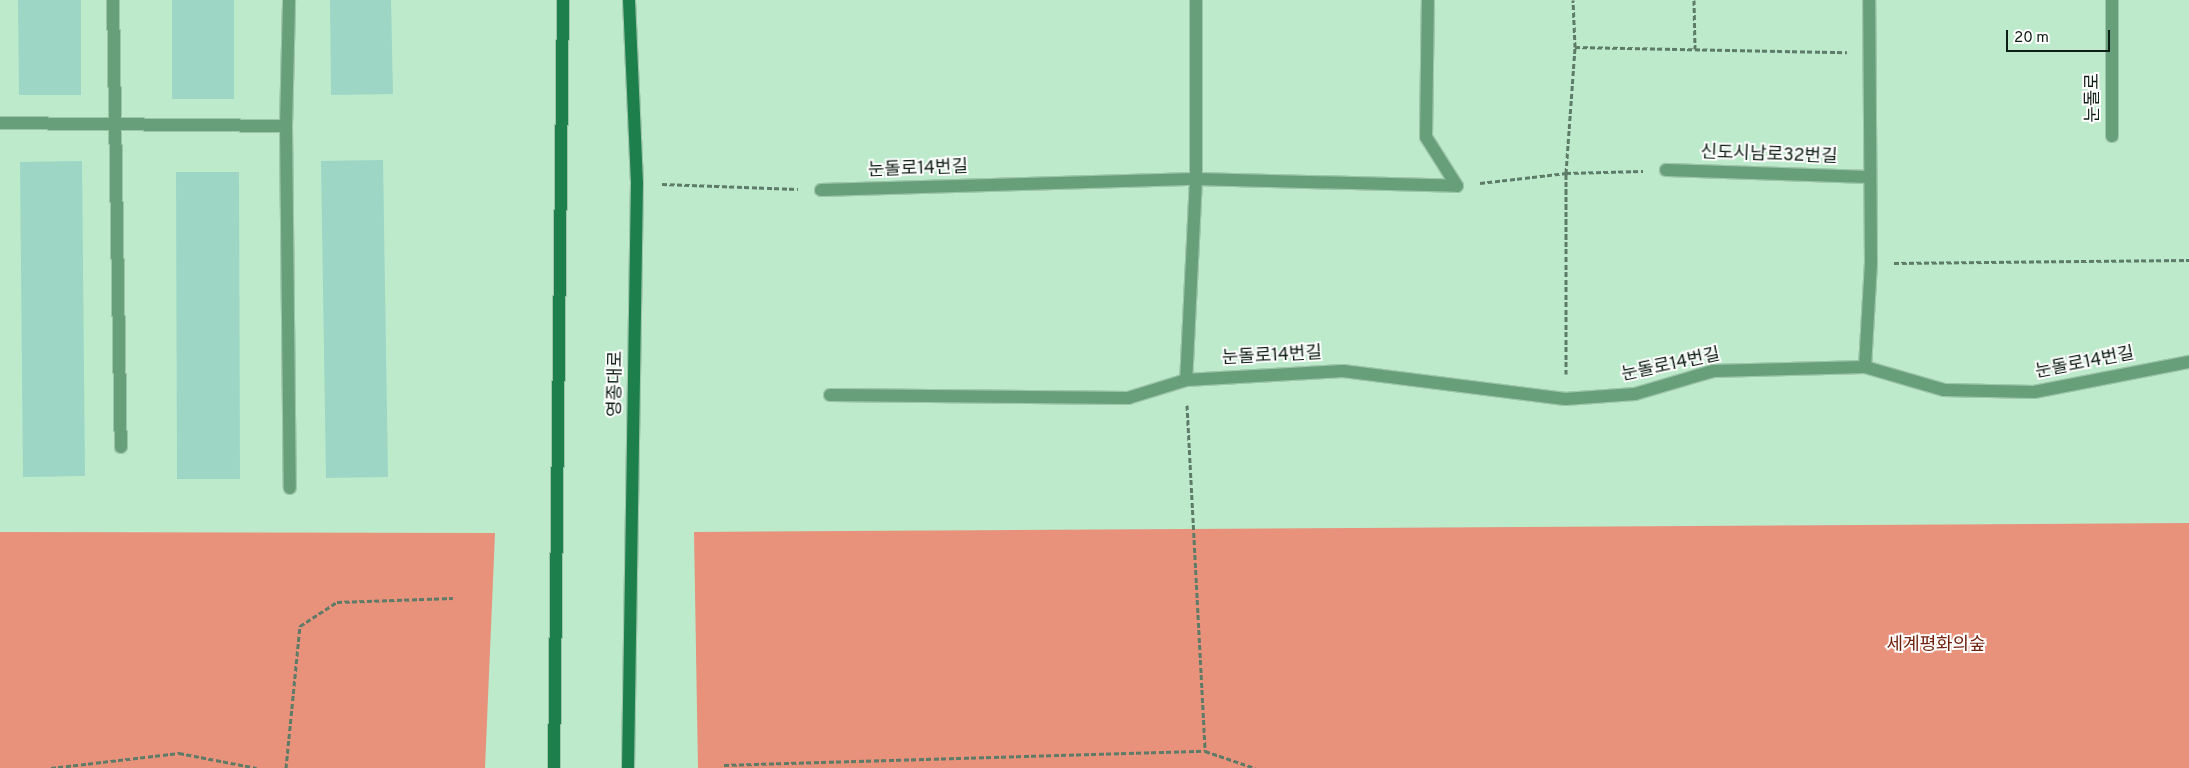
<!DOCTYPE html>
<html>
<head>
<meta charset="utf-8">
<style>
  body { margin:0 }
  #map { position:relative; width:2189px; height:768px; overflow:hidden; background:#bdeacb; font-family:Overpass,"Noto Sans KR",sans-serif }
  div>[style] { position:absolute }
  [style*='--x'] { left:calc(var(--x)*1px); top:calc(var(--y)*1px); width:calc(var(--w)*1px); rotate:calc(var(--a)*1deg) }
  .green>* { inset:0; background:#e8917b }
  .building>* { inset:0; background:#9dd6c5 }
  .path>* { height:3px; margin-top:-1.5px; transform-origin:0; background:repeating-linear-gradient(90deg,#5e7b68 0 5px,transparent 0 7.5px) }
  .roads { filter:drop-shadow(1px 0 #9dc5aa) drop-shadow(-1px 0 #9dc5aa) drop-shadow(0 1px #9dc5aa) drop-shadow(0 -1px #9dc5aa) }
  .service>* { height:12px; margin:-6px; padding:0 6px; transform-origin:6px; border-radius:6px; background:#689f7b }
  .minor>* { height:12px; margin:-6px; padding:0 6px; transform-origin:6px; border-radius:6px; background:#689f7b }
  .secondary>* { height:12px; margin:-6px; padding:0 6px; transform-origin:6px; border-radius:6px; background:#1c7f4c }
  span { translate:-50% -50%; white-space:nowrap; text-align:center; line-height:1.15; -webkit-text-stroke:4px #fefefe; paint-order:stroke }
  .street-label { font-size:18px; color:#0d1e14 }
  .park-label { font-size:18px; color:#73220e }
  .scale { position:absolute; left:2006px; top:30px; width:104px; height:22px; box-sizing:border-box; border:2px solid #0d1e14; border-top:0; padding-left:6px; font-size:15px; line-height:18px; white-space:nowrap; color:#0d1e14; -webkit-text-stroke:4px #fefefe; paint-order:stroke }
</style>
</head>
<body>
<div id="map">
  <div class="green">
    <i style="clip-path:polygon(2189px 523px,2189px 768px,698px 768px,694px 532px)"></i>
    <i style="clip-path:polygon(0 532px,495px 533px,485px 768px,0 768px)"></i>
  </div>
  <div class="building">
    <i style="clip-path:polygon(18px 0,81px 0,81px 95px,19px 95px)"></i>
    <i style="clip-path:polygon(172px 0,234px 0,234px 99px,172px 99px)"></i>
    <i style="clip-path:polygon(330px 0,391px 0,393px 94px,331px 95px)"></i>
    <i style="clip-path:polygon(383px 160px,388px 477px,326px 478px,321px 161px)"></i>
    <i style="clip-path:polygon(82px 161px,85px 476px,23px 477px,20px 162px)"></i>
    <i style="clip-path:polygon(176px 172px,239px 172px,240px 479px,177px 479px)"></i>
  </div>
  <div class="path">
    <i style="--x:1694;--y:0;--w:49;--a:88.8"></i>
    <i style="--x:1575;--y:47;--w:272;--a:1.1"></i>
    <i style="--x:1480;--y:183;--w:87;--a:-6.6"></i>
    <i style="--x:1566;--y:173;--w:77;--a:-1.5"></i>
    <i style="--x:662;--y:184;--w:136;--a:2.1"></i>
    <i style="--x:1894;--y:263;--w:295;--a:-0.6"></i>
    <i style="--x:1566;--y:374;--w:201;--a:-90"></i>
    <i style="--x:1566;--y:173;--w:126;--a:-85.9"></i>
    <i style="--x:1575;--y:47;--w:47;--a:-92.4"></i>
    <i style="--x:1187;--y:405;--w:346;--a:87"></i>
    <i style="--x:724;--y:765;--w:481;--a:-1.7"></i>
    <i style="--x:1205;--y:751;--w:53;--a:18.8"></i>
    <i style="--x:51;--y:768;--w:129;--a:-6.7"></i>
    <i style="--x:179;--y:753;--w:79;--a:10.9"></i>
    <i style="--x:286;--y:768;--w:143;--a:-84.4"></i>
    <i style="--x:300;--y:626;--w:44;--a:-33"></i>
    <i style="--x:337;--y:602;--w:116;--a:-2"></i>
  </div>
  <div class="roads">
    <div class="service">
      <i style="--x:113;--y:0;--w:447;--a:89"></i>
      <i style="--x:0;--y:123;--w:286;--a:0.6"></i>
      <i style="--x:286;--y:126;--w:126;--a:-88.6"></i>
      <i style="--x:286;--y:126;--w:362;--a:89.4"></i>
      <i style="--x:2112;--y:136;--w:136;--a:-90"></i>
      <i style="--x:1666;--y:170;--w:203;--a:2"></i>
      <i style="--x:821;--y:190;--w:375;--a:-1.7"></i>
      <i style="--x:1196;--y:179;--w:261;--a:1.5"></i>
      <i style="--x:1457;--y:186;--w:58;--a:-122.3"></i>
      <i style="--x:1426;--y:137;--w:137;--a:-89.2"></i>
      <i style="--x:830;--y:395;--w:298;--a:0.6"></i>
      <i style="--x:1128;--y:398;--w:61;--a:-17.2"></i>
    </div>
    <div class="minor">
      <i style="--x:1196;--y:0;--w:179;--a:90"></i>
      <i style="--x:1196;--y:179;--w:201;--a:92.8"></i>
      <i style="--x:1186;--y:380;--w:157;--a:-3.3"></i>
      <i style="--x:1343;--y:371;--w:224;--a:7.2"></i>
      <i style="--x:1565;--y:399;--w:70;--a:-4.1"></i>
      <i style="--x:1635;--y:394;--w:81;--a:-16.4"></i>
      <i style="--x:1713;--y:371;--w:152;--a:-1.5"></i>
      <i style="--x:1865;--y:367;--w:82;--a:16.2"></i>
      <i style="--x:1944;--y:390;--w:90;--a:1.3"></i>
      <i style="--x:2034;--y:392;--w:158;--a:-11"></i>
      <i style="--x:1865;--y:367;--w:104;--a:-86.7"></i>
      <i style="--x:1871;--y:263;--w:263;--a:-90.4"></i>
    </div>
    <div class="secondary">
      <i style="--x:554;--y:768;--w:768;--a:-89.33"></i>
      <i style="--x:628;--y:768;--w:585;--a:-89.12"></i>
      <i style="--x:637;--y:183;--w:183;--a:-92.5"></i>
    </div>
  </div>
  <div class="street-label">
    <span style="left:2094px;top:98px;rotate:-90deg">눈돌로</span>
    <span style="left:1769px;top:156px;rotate:2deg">신도시남로32번길</span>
    <span style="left:918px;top:170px;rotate:-2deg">눈돌로14번길</span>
    <span style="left:1272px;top:357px;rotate:-3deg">눈돌로14번길</span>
    <span style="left:2085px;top:364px;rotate:-11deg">눈돌로14번길</span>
    <span style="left:1671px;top:366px;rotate:-12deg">눈돌로14번길</span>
    <span style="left:617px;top:384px;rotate:-89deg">영종대로</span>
  </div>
  <div class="park-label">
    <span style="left:1936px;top:646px">세계평화의숲</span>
  </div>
  <div class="scale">20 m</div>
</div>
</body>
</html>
